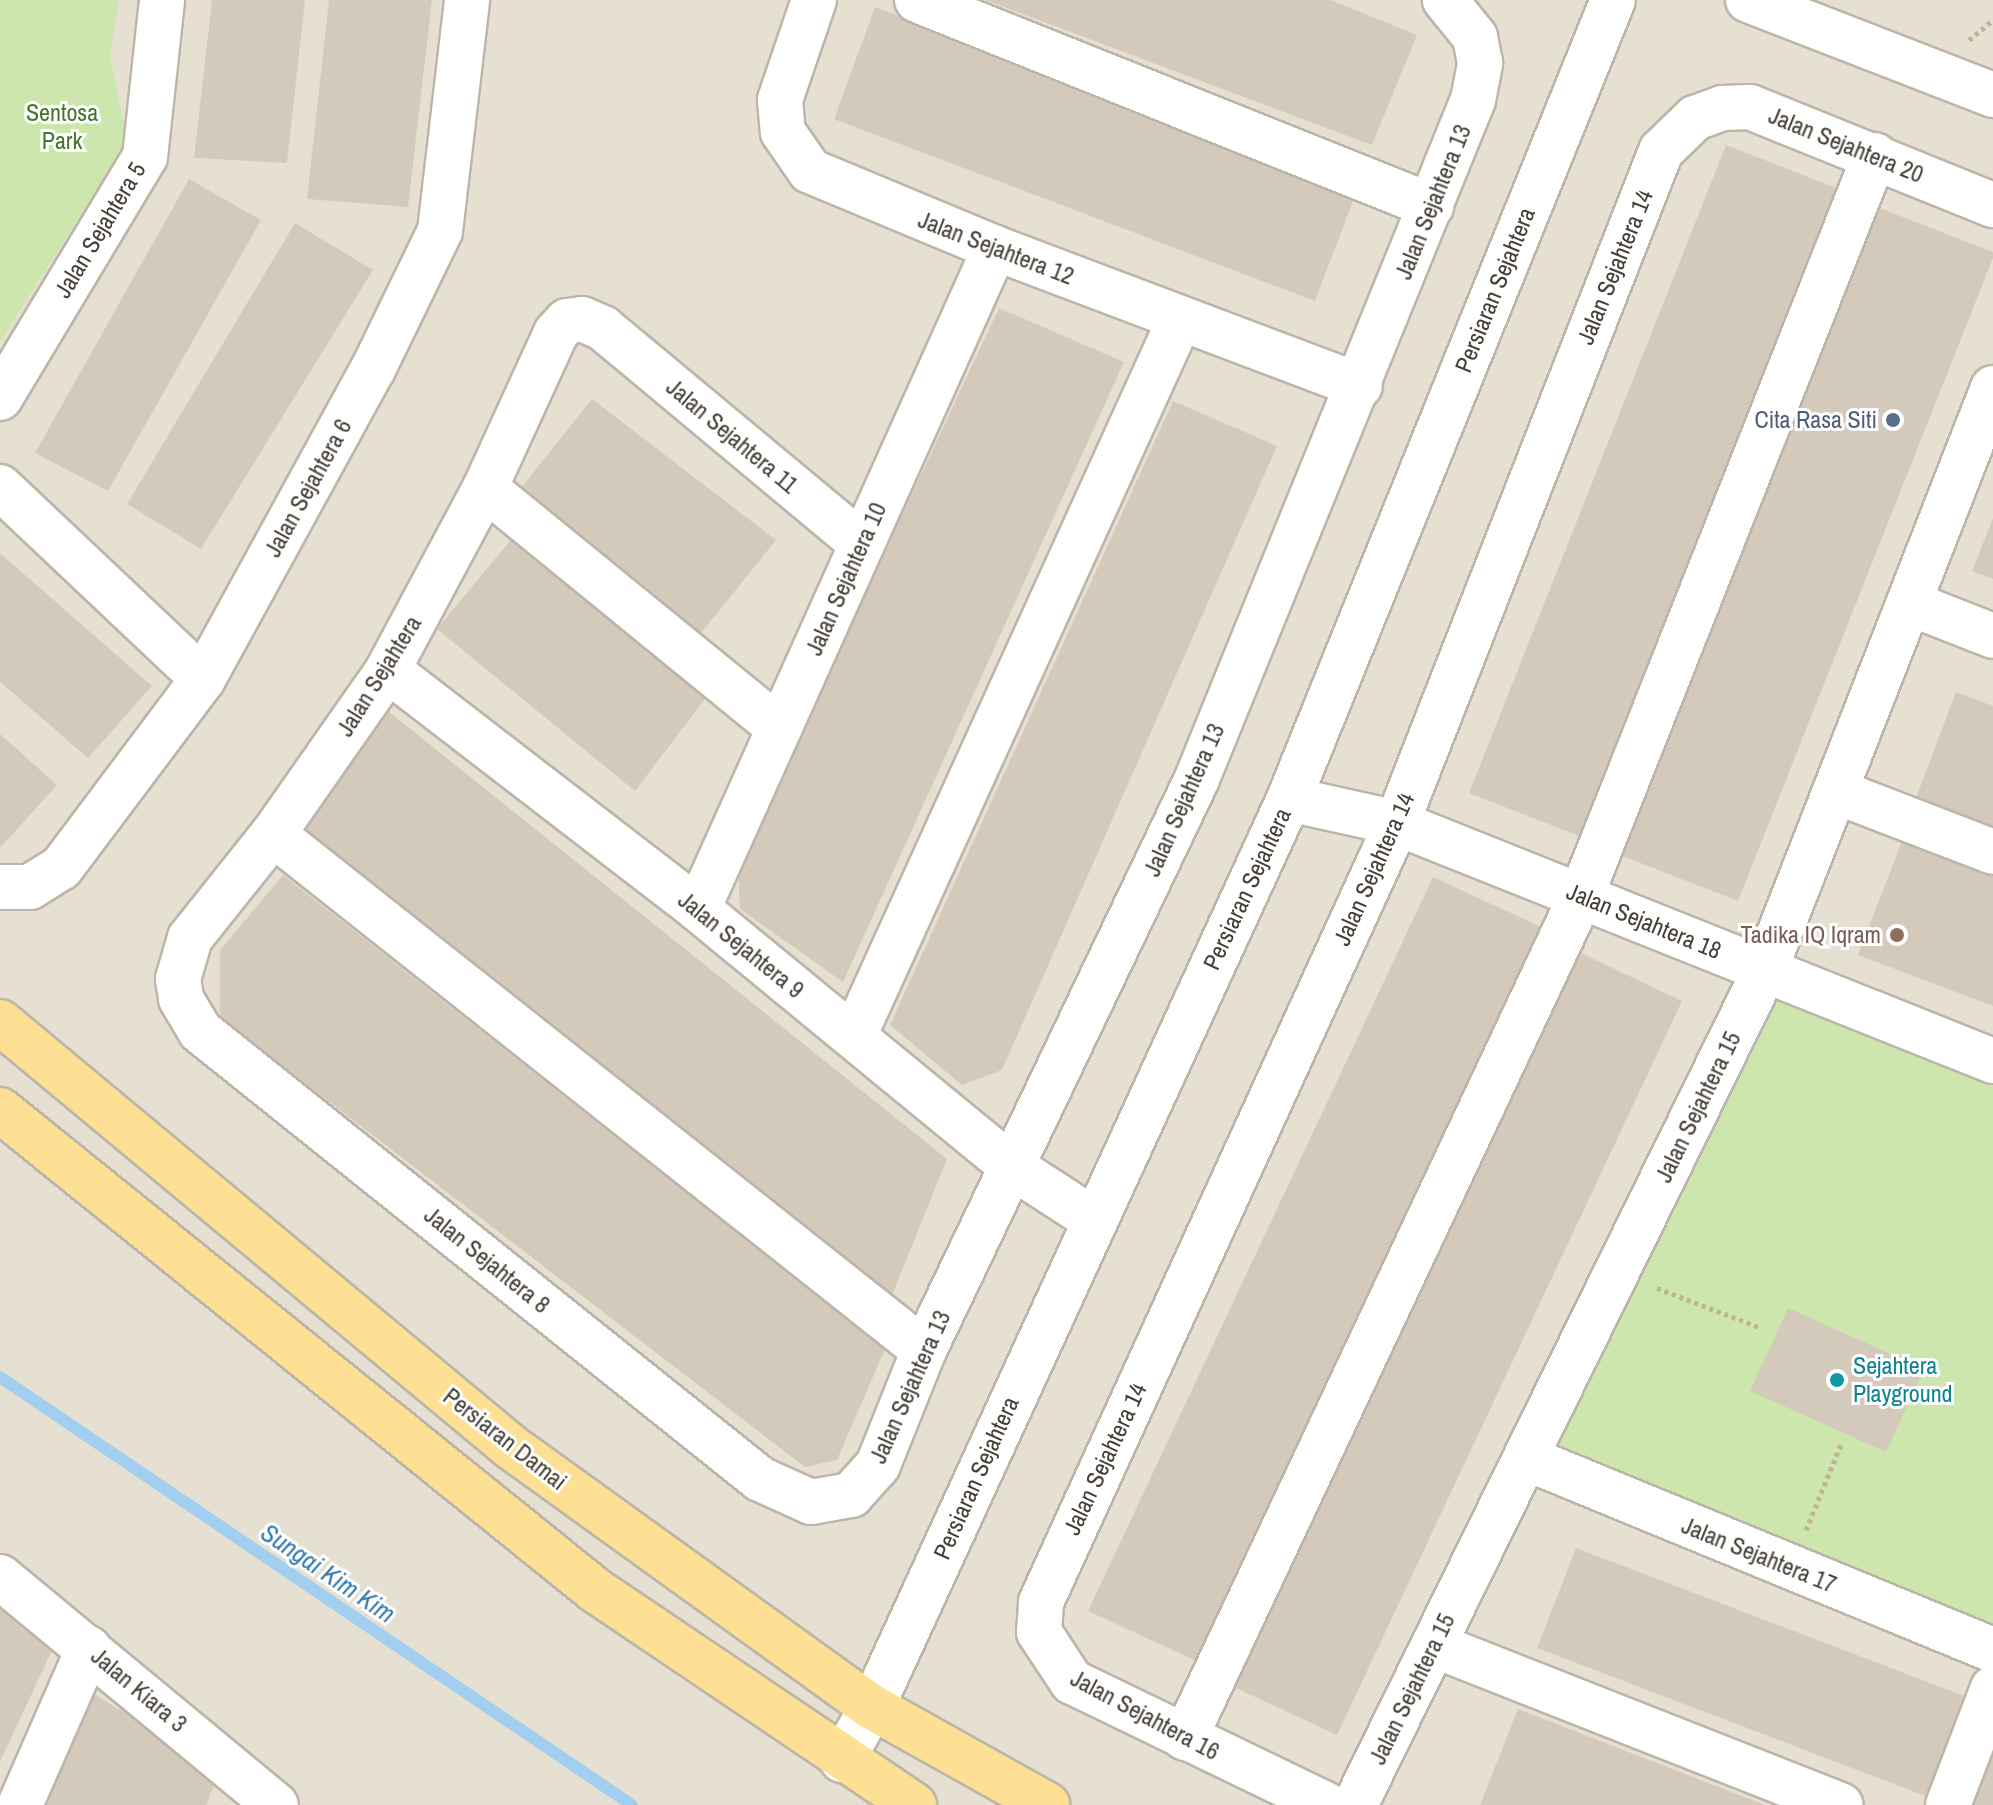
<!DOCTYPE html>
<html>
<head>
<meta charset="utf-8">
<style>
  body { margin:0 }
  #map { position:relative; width:1993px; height:1805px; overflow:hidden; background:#f2eee5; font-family:"Archivo Narrow",sans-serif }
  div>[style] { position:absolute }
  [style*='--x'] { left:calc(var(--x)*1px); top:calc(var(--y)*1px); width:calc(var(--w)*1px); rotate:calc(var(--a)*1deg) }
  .residential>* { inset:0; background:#e6e0d3 }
  .green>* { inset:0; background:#cce6ae }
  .stream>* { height:12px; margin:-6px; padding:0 6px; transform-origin:6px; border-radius:6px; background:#a2ceef }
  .building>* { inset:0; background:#d4cabb }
  .path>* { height:5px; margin-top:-2.5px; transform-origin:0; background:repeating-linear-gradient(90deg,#bfb299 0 4px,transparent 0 8px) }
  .roads { filter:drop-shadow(2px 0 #bdb6a8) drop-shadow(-2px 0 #bdb6a8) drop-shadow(0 2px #bdb6a8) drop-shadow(0 -2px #bdb6a8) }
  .minor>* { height:44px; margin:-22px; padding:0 22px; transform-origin:22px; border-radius:22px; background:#fff }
  .major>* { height:44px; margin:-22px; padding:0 22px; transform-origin:22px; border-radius:22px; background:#fde094 }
  .dots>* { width:22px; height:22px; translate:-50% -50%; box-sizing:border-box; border:4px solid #fff; border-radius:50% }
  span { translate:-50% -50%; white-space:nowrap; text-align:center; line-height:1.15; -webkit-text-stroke:6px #fff; paint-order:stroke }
  .park-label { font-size:24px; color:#457529 }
  .street-label { font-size:24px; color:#453f35 }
  .service-label { font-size:24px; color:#4e5e75 }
  .right { translate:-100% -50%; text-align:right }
  .education-label { font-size:24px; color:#785e54 }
  .culture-label { font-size:24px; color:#0d838f }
  .left { translate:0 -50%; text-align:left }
  .water-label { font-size:26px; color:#3078ae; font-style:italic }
</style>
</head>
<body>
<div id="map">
  <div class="residential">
    <i style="clip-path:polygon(0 0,1993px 0,1993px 1805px,0 1805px)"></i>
  </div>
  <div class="green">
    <i style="clip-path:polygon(0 0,119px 0,110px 55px,127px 141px,0 342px)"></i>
    <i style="clip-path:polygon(1765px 970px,1993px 1061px,1993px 1650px,1526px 1458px)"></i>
  </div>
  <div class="stream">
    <i style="--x:0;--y:1377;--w:763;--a:34.11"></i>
  </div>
  <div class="building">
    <i style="clip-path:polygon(212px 0,305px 0,287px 163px,194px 158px)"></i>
    <i style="clip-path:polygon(329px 0,432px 0,408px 207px,307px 199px)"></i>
    <i style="clip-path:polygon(985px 0,1331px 0,1417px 35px,1372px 145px)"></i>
    <i style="clip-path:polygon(875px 7px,1358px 188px,1315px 301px,834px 119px)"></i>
    <i style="clip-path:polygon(1726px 145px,1844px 191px,1587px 839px,1469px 793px)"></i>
    <i style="clip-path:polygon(189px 179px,261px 220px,108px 491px,35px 453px)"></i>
    <i style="clip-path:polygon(1877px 207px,1993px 252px,1993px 258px,1738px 901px,1620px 855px)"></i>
    <i style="clip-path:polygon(295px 223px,373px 270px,201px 549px,127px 504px)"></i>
    <i style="clip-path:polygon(999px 308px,1124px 362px,843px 982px,740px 909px,738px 866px)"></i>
    <i style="clip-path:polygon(592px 399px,776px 540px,697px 638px,513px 498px)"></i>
    <i style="clip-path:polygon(1173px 401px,1277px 446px,1002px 1070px,962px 1085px,890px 1025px)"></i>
    <i style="clip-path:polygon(1993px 518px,1993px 579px,1972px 571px)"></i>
    <i style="clip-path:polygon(518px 531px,717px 683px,635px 791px,437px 629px)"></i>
    <i style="clip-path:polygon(0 553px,152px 686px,88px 758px,0 682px)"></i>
    <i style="clip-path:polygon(1956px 692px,1993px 706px,1993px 841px,1911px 811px)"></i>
    <i style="clip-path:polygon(383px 707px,947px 1159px,888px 1305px,289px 832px)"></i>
    <i style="clip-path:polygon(0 734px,57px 785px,0 848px)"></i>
    <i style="clip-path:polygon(1904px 836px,1993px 870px,1993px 1006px,1858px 955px)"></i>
    <i style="clip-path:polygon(283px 875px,885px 1349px,837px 1460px,805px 1467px,220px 1018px,220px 950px)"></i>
    <i style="clip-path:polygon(1433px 877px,1550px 931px,1205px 1665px,1088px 1611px)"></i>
    <i style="clip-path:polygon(1566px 946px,1682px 1001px,1337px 1735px,1221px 1681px)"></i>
    <i style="clip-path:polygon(1788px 1308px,1924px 1369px,1886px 1452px,1750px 1391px)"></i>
    <i style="clip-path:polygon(1576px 1548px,1967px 1697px,1928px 1797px,1537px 1648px)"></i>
    <i style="clip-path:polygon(0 1602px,54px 1646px,0 1762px)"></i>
    <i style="clip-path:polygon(94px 1694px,220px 1771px,206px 1805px,43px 1805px)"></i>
    <i style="clip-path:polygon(1518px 1709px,1765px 1805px,1480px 1805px)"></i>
    <i style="clip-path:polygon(1993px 1724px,1993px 1805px,1960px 1805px)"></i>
  </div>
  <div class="path">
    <i style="--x:1969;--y:40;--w:31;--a:-40"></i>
    <i style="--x:1657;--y:1288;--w:111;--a:21"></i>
    <i style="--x:1806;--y:1530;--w:95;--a:-67.8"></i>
  </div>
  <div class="roads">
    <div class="minor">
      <i style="--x:814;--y:0;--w:106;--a:108.8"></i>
      <i style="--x:780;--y:100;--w:32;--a:85"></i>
      <i style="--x:783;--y:132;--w:47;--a:55.3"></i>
      <i style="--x:810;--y:171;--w:200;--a:22.6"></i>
      <i style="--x:995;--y:248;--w:390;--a:20.7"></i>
      <i style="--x:917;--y:0;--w:554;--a:21.84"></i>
      <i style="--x:1748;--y:0;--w:263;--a:21.2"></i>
      <i style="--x:0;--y:398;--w:281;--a:-59"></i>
      <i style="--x:145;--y:157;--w:158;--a:-83.8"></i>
      <i style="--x:0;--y:487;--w:279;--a:43.4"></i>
      <i style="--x:485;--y:488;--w:380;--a:39.2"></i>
      <i style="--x:862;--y:544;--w:337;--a:-140.2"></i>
      <i style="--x:603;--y:328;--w:23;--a:-157"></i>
      <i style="--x:582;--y:319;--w:15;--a:172"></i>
      <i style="--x:567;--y:321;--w:16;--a:133"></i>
      <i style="--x:556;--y:333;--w:170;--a:114.6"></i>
      <i style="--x:485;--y:488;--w:206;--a:118.1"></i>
      <i style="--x:388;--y:670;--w:200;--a:125"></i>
      <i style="--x:273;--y:834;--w:133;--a:128.6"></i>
      <i style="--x:190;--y:938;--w:43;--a:106.3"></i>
      <i style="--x:178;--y:979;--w:20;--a:81"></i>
      <i style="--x:181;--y:999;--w:37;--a:59"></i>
      <i style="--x:200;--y:1031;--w:717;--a:38.66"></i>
      <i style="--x:760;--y:1479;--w:56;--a:24.3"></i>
      <i style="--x:811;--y:1502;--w:41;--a:-9.9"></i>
      <i style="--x:851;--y:1495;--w:40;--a:-48"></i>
      <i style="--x:878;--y:1465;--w:124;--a:-68.2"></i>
      <i style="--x:924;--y:1350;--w:631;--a:-64.45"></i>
      <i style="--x:1196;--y:781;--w:735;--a:-67.87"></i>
      <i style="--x:1473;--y:100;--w:38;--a:-79"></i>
      <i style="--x:1480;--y:63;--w:26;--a:-101"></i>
      <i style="--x:1475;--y:37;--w:48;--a:-129"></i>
      <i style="--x:1909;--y:603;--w:90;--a:21.4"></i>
      <i style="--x:388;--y:670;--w:391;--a:37.6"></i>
      <i style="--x:698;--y:909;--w:405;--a:39.4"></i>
      <i style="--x:1011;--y:1166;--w:99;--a:33"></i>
      <i style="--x:1835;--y:791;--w:169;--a:21.1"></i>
      <i style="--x:1289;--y:799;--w:111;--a:12.5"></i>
      <i style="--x:1397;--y:823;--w:642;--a:21.77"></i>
      <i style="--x:273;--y:834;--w:831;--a:38.4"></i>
      <i style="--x:0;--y:887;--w:30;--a:0"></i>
      <i style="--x:30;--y:887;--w:36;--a:-32"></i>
      <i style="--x:61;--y:868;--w:236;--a:-53.1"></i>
      <i style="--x:203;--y:679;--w:354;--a:-61.3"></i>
      <i style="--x:373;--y:369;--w:153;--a:-64.1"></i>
      <i style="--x:440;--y:231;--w:233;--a:-83.3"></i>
      <i style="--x:698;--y:909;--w:725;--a:-65.8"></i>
      <i style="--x:854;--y:1036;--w:788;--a:-65.55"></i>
      <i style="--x:1526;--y:1458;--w:505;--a:22.35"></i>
      <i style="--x:0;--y:1577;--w:358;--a:39.6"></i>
      <i style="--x:1434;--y:1645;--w:437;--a:21.5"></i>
      <i style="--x:1185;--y:1738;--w:930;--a:-64.81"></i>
      <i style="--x:1581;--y:896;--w:797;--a:-68.36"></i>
      <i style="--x:842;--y:1760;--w:61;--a:-60.5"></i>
      <i style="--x:872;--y:1707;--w:999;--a:-65.33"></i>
      <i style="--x:1289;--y:799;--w:862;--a:-67.93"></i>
      <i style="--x:20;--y:1805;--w:171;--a:-66.3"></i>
      <i style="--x:1327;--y:1805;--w:283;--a:-154.2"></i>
      <i style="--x:1072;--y:1682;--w:60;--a:-123.4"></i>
      <i style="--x:1039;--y:1632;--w:30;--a:-86"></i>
      <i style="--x:1041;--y:1602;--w:856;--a:-65.44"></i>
      <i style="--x:1397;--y:823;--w:722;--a:-68.55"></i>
      <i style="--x:1661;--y:151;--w:47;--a:-44.1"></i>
      <i style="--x:1695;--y:118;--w:29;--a:-20"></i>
      <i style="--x:1722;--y:108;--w:28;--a:-2"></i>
      <i style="--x:1750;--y:107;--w:262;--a:22"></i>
      <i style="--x:1355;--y:1805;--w:930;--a:-63.85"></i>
      <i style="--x:1765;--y:970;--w:625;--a:-68.61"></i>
      <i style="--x:1948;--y:1805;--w:125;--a:-69"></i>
    </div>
    <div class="major">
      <i style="--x:0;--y:1022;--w:665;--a:39.75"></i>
      <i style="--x:511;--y:1447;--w:445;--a:35.8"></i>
      <i style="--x:872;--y:1707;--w:201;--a:29.2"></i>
      <i style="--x:0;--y:1110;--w:764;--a:38.89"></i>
      <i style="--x:595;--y:1590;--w:385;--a:34"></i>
    </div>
  </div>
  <div class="dots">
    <i style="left:1893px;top:420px;background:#5c6f8a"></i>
    <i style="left:1897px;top:935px;background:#8d6e63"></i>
    <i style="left:1837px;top:1380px;background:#0f9aa8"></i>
  </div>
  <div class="park-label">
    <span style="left:62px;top:127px">Sentosa<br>Park</span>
  </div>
  <div class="street-label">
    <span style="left:1846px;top:145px;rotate:22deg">Jalan Sejahtera 20</span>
    <span style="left:1433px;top:202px;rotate:-68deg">Jalan Sejahtera 13</span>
    <span style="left:100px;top:230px;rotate:-59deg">Jalan Sejahtera 5</span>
    <span style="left:996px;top:248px;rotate:21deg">Jalan Sejahtera 12</span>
    <span style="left:1615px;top:267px;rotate:-68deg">Jalan Sejahtera 14</span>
    <span style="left:1495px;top:290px;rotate:-68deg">Persiaran Sejahtera</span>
    <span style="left:732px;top:436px;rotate:40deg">Jalan Sejahtera 11</span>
    <span style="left:308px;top:488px;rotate:-61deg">Jalan Sejahtera 6</span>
    <span style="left:846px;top:579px;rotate:-66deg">Jalan Sejahtera 10</span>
    <span style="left:379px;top:676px;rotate:-58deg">Jalan Sejahtera</span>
    <span style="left:1184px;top:800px;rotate:-66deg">Jalan Sejahtera 13</span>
    <span style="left:1374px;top:869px;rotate:-66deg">Jalan Sejahtera 14</span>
    <span style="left:1247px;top:889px;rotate:-65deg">Persiaran Sejahtera</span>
    <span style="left:1644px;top:921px;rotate:22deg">Jalan Sejahtera 18</span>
    <span style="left:741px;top:945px;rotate:39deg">Jalan Sejahtera 9</span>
    <span style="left:1698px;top:1107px;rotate:-64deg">Jalan Sejahtera 15</span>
    <span style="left:487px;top:1260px;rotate:39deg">Jalan Sejahtera 8</span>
    <span style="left:910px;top:1387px;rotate:-66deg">Jalan Sejahtera 13</span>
    <span style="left:505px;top:1439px;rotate:38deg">Persiaran Damai</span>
    <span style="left:1105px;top:1459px;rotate:-65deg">Jalan Sejahtera 14</span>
    <span style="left:976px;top:1478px;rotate:-66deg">Persiaran Sejahtera</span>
    <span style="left:1759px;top:1555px;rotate:22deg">Jalan Sejahtera 17</span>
    <span style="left:1412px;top:1689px;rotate:-64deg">Jalan Sejahtera 15</span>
    <span style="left:139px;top:1690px;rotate:40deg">Jalan Kiara 3</span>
    <span style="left:1145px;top:1715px;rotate:28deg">Jalan Sejahtera 16</span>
  </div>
  <div class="service-label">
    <span class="right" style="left:1877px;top:420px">Cita Rasa Siti</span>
  </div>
  <div class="education-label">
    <span class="right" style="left:1881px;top:935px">Tadika IQ Iqram</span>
  </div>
  <div class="culture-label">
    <span class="left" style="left:1853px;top:1380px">Sejahtera<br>Playground</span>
  </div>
  <div class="water-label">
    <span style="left:328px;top:1573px;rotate:34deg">Sungai Kim Kim</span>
  </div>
</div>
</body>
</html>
